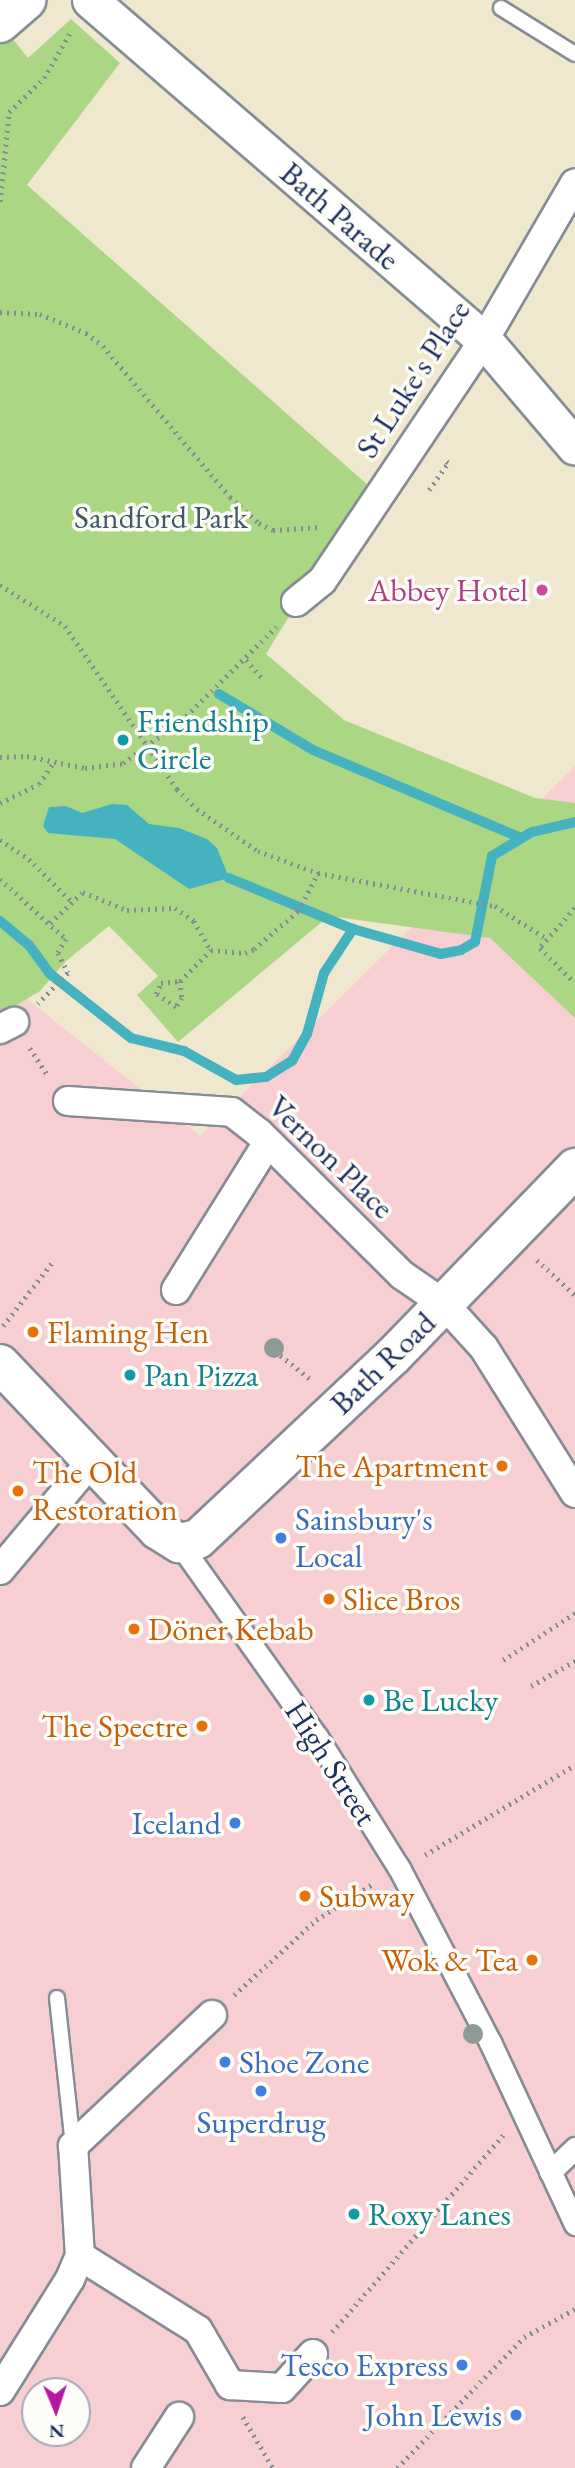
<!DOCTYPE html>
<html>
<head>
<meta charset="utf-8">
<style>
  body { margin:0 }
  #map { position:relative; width:575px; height:2468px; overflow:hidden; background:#f0e8ce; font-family:"EB Garamond",serif }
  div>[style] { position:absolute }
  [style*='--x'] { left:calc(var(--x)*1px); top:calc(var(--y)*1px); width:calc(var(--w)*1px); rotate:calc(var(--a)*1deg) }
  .built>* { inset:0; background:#f7cfd2 }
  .green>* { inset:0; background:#abd784 }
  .water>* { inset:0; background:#44b3bf }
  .stream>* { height:10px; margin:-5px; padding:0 5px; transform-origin:5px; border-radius:5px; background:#44b3bf }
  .path>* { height:4.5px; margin-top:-2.25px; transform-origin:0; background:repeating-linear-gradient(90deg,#868c96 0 2px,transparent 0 7px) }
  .roads { filter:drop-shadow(2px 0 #868c96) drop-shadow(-2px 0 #868c96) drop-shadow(0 2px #868c96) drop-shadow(0 -2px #868c96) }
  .service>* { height:14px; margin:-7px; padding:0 7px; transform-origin:7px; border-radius:7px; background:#fff }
  .pedestrian>* { height:21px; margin:-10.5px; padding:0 10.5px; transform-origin:10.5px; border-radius:10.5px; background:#fff }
  .minor>* { height:28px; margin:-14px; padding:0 14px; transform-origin:14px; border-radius:14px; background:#fff }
  .tertiary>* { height:35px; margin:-17.5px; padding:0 17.5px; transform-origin:17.5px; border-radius:17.5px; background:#fff }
  .primary>* { height:38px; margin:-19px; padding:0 19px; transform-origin:19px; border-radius:19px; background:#fff }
  .trees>* { width:20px; height:20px; margin:-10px; border-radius:50%; background:#8f9996 }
  .dots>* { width:19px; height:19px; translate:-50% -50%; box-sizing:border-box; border:4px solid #fdfcf7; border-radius:50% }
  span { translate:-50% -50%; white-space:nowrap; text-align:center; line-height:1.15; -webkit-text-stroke:7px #fdfcf7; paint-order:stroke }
  .street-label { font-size:32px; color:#1b2f5e }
  .park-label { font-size:32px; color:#3f5968 }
  .hotel-label { font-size:32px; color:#b23c85 }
  .right { translate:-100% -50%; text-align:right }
  .culture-label { font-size:32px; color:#0d838f }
  .left { translate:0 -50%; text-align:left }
  .food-label { font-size:32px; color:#c56008 }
  .shop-label { font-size:32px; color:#366cbe }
  .north { position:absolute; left:21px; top:2377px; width:70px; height:70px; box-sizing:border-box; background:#fdfcf7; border:2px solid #a3aaba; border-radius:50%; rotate:178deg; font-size:19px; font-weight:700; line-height:28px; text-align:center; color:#1b2f5e }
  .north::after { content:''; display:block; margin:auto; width:24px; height:32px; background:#b5179e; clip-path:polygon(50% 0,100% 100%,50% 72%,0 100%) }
</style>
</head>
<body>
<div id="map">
  <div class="built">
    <i style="clip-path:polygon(evenodd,575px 766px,575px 2468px,0 2468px,0 997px,13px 988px,200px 1136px,575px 766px,35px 2391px,77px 2391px,77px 2433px,35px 2433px,35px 2391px)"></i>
  </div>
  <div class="green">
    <i style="clip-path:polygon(71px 19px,120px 63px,27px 185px,369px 486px,266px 654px,344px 720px,535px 798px,575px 803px,575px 1018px,490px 938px,329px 916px,178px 1042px,137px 995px,158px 976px,109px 926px,66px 961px,40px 991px,0 1015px,0 23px,28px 58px)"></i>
  </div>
  <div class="water">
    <i style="clip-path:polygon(112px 804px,127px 805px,149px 824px,179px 828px,207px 839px,217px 848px,229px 878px,189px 889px,115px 839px,48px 833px,43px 826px,49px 807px,66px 806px,82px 813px)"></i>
  </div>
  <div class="stream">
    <i style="--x:219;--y:694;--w:109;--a:30.8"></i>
    <i style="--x:313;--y:750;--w:226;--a:22.9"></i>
    <i style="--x:229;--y:878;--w:134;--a:22.4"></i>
    <i style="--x:0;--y:921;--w:38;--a:40"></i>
    <i style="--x:29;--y:945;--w:34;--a:54"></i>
    <i style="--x:49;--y:973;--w:105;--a:38.4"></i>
    <i style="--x:131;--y:1038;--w:55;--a:13.8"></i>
    <i style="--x:184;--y:1051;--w:60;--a:29.1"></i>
    <i style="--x:236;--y:1080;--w:30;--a:-6"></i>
    <i style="--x:266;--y:1077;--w:31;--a:-32"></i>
    <i style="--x:292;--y:1061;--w:31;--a:-61"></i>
    <i style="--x:307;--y:1034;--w:63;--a:-74.4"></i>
    <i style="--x:324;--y:973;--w:53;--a:-56.6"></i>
    <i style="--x:353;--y:929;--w:91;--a:15.9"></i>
    <i style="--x:441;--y:954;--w:20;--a:-11"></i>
    <i style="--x:461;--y:950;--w:16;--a:-30"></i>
    <i style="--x:475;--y:942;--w:88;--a:-78.8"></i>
    <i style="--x:492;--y:856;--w:47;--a:-31"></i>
    <i style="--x:532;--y:832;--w:44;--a:-13.1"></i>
  </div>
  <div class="path">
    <i style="--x:0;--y:202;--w:90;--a:-84.3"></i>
    <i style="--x:9;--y:112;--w:49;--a:-44.2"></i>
    <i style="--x:44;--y:78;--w:54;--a:-60.1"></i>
    <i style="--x:0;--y:312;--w:40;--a:2.9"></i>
    <i style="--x:40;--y:314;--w:50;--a:22.4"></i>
    <i style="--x:86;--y:333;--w:21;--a:37"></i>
    <i style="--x:103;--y:346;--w:197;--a:49.9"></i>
    <i style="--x:230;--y:497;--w:39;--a:42"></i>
    <i style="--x:259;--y:523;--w:16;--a:27"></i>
    <i style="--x:273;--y:530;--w:48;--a:-3.6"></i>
    <i style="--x:429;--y:490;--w:33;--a:-55"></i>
    <i style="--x:448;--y:463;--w:6;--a:-141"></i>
    <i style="--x:0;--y:585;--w:77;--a:32.2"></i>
    <i style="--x:65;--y:626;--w:198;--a:55.5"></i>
    <i style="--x:177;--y:789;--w:28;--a:45"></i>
    <i style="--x:197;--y:809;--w:74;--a:34.5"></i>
    <i style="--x:258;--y:851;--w:64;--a:20.1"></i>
    <i style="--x:318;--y:873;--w:180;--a:10.6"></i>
    <i style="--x:495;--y:906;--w:60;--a:32.1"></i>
    <i style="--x:246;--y:660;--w:24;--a:48"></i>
    <i style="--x:0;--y:757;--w:27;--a:-2"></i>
    <i style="--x:27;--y:756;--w:59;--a:11.7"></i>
    <i style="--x:85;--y:768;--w:38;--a:-7"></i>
    <i style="--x:123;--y:763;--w:72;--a:-35.9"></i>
    <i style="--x:181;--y:721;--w:134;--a:-44.7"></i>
    <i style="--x:0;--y:803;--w:43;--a:-26"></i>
    <i style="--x:39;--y:784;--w:27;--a:-56"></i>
    <i style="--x:0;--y:840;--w:35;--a:33"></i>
    <i style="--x:29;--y:859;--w:61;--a:45"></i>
    <i style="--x:0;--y:879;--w:89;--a:42.3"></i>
    <i style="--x:66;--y:939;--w:16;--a:120"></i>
    <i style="--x:58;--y:953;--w:22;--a:63"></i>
    <i style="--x:68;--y:973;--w:43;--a:134.1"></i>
    <i style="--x:575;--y:908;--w:53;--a:131.2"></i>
    <i style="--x:540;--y:948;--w:49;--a:45"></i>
    <i style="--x:50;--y:923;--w:45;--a:-43.2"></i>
    <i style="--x:83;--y:892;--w:48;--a:22.2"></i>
    <i style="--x:127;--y:910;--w:48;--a:-2.4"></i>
    <i style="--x:175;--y:908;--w:23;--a:34"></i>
    <i style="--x:194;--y:921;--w:34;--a:60"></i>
    <i style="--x:211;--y:950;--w:34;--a:5"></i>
    <i style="--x:245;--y:953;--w:10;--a:-24"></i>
    <i style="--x:254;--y:949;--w:58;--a:-40.8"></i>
    <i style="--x:298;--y:911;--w:43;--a:-62.2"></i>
    <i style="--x:180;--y:981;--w:17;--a:83"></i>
    <i style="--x:182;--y:998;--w:11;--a:124"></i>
    <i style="--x:176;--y:1007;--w:24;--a:-147"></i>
    <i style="--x:156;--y:994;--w:12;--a:-66"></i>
    <i style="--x:161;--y:983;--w:19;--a:-6"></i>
    <i style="--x:180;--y:981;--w:44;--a:-45"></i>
    <i style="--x:30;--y:1048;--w:33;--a:57"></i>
    <i style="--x:537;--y:1260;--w:52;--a:42.6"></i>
    <i style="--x:3;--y:1326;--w:83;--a:-52.3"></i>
    <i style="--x:275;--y:1351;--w:48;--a:38.3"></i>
    <i style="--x:503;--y:1660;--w:86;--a:-33.1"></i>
    <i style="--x:531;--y:1686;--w:51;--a:-29.6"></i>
    <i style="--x:425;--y:1855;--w:173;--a:-31"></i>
    <i style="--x:234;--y:1995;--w:111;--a:-42.4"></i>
    <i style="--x:316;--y:1920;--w:69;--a:-32.5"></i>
    <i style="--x:332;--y:2332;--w:261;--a:-49"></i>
    <i style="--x:243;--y:2417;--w:59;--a:59.5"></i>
    <i style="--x:397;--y:2468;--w:182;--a:-45.9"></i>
    <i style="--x:524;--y:2337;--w:58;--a:-28.8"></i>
  </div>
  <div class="roads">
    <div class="service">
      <i style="--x:501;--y:8;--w:87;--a:31.9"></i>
      <i style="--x:57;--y:1998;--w:149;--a:83.8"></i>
    </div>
    <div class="pedestrian">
      <i style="--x:179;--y:1543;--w:238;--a:54.6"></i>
      <i style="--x:317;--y:1737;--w:155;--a:58"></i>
      <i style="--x:399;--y:1868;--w:196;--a:62.4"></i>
      <i style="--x:490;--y:2042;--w:201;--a:65"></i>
      <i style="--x:550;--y:2172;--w:35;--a:-44"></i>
    </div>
    <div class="minor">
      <i style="--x:296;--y:602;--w:33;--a:-39"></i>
      <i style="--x:322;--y:581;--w:290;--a:-56.1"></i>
      <i style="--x:484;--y:340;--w:181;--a:-59.9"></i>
      <i style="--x:0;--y:1029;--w:16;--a:-27"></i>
      <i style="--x:68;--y:1101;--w:164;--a:3.8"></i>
      <i style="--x:232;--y:1112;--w:34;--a:38"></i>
      <i style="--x:259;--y:1133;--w:202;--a:44.8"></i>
      <i style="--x:402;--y:1275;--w:51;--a:34.6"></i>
      <i style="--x:444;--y:1304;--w:59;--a:47.7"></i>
      <i style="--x:484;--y:1348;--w:171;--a:57.9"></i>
      <i style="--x:176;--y:1290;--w:174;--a:-58.1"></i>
      <i style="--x:0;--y:1570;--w:145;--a:-50"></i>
      <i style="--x:80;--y:2256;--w:139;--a:32.1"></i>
      <i style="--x:198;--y:2330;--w:64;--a:59.8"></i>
      <i style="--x:230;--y:2385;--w:52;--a:3.3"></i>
      <i style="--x:282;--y:2388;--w:46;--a:-47.6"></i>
      <i style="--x:0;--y:2391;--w:132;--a:-58"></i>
      <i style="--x:70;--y:2279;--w:25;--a:-67"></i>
      <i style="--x:80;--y:2256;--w:110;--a:-93.6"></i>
      <i style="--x:73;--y:2146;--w:191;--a:-43.3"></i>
      <i style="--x:146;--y:2468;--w:61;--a:-57.1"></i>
    </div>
    <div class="tertiary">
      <i style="--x:90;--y:0;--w:520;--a:40.79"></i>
      <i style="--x:484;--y:340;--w:140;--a:49.6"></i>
    </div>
    <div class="primary">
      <i style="--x:0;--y:23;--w:35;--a:-41"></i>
      <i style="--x:0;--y:1364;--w:229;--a:46.4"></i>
      <i style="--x:158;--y:1530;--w:25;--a:32"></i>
      <i style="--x:179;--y:1543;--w:19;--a:-12"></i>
      <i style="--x:198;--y:1539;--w:267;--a:-43.2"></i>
      <i style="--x:393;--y:1356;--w:262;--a:-45.9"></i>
    </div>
  </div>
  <div class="trees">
    <i style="left:274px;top:1348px"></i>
    <i style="left:473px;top:2034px"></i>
  </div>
  <div class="dots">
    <i style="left:542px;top:590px;background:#d1479c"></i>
    <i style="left:123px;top:740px;background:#0f9aa8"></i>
    <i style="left:33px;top:1332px;background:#e8710a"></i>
    <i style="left:130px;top:1375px;background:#0f9aa8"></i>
    <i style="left:502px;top:1466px;background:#e8710a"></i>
    <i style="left:18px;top:1491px;background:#e8710a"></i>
    <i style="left:281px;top:1538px;background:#3f7fe0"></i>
    <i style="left:329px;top:1599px;background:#e8710a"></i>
    <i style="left:134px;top:1629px;background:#e8710a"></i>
    <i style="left:369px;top:1700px;background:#0f9aa8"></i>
    <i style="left:202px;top:1726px;background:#e8710a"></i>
    <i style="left:235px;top:1823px;background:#3f7fe0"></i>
    <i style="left:305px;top:1896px;background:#e8710a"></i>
    <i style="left:532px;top:1960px;background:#e8710a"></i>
    <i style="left:225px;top:2062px;background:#3f7fe0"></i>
    <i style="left:261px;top:2091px;background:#3f7fe0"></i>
    <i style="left:354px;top:2214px;background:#0f9aa8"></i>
    <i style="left:462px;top:2365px;background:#3f7fe0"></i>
    <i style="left:516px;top:2415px;background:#3f7fe0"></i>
  </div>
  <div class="street-label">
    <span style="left:340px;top:216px;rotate:41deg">Bath Parade</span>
    <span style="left:413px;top:379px;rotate:-57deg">St Luke's Place</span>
    <span style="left:331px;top:1157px;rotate:44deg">Vernon Place</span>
    <span style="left:383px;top:1363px;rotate:-44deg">Bath Road</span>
    <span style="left:331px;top:1763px;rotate:57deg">High Street</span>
  </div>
  <div class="park-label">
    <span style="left:161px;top:517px">Sandford Park</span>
  </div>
  <div class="hotel-label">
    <span class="right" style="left:528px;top:590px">Abbey Hotel</span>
  </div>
  <div class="culture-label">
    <span class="left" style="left:137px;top:740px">Friendship<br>Circle</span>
    <span class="left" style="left:144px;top:1375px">Pan Pizza</span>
    <span class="left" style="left:383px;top:1700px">Be Lucky</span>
    <span class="left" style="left:368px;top:2214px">Roxy Lanes</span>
  </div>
  <div class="food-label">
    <span class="left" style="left:47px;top:1332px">Flaming Hen</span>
    <span class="right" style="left:488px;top:1466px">The Apartment</span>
    <span class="left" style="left:32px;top:1491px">The Old<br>Restoration</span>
    <span class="left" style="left:343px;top:1599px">Slice Bros</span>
    <span class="left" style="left:148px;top:1629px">Döner Kebab</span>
    <span class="right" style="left:188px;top:1726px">The Spectre</span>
    <span class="left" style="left:319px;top:1896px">Subway</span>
    <span class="right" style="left:518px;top:1960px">Wok &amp; Tea</span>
  </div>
  <div class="shop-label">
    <span class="left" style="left:295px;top:1538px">Sainsbury's<br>Local</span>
    <span class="right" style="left:221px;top:1823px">Iceland</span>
    <span class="left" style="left:239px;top:2062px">Shoe Zone</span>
    <span style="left:261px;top:2122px">Superdrug</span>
    <span class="right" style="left:448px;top:2365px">Tesco Express</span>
    <span class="right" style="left:502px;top:2415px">John Lewis</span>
  </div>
  <div class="north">N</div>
</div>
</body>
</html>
